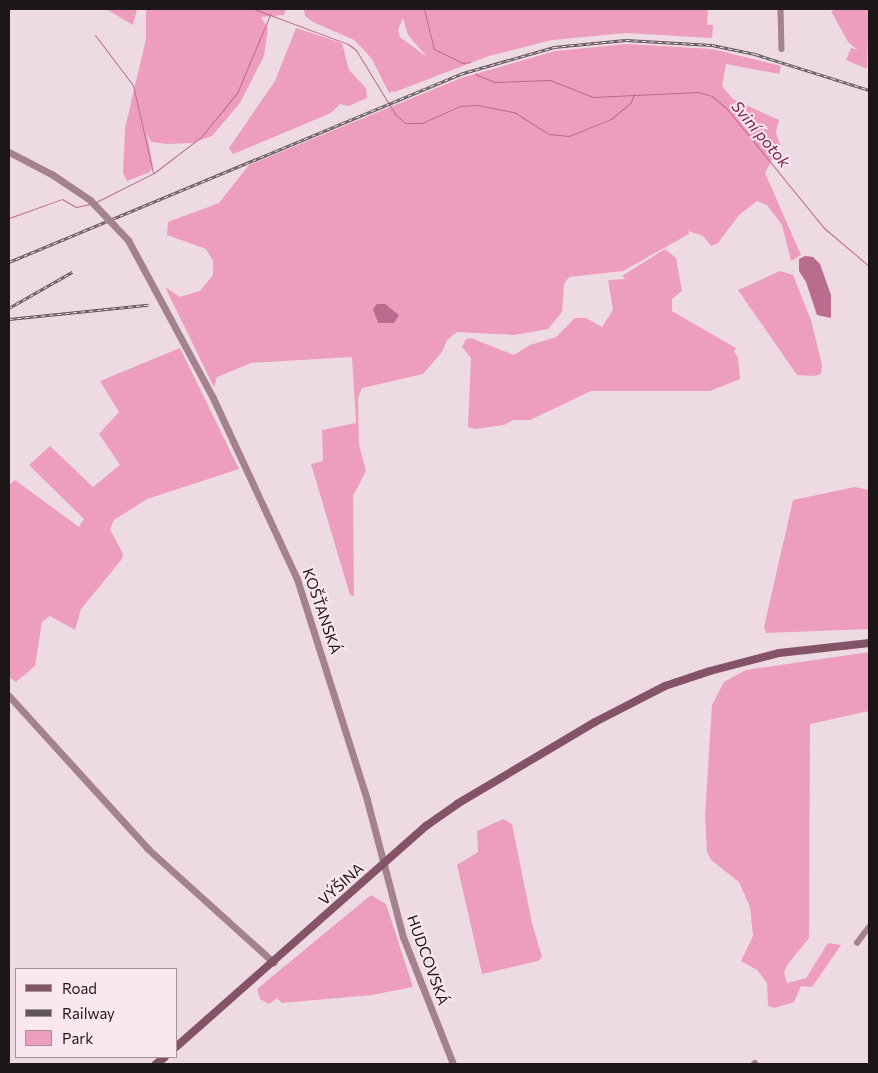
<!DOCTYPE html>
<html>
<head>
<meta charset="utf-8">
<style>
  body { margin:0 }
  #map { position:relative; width:878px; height:1073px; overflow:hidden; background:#eedae2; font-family:Commissioner,sans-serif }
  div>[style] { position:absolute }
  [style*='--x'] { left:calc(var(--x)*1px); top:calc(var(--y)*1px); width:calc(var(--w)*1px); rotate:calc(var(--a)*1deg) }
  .green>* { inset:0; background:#ed9ebf }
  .water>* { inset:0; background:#ba6c8e }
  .stream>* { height:1px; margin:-0.5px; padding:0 0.5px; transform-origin:0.5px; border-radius:0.5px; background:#ba6c8e }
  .minor>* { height:5.5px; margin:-2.75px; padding:0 2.75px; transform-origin:2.75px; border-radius:2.75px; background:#a4818f }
  .tertiary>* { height:7px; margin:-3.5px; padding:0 3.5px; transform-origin:3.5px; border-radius:3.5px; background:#a4818f }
  .secondary>* { height:8px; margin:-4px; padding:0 4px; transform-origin:4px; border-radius:4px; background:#855368 }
  .rail>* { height:3px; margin-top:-1.5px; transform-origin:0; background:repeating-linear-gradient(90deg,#fbe7ef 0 4px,#61555a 0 8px); box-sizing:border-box; border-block:1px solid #61555a }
  .tertiary-bridge>* { height:7px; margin:-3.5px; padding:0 3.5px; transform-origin:3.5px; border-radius:3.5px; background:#a4818f }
  span { translate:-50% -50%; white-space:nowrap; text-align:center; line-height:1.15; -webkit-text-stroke:4px #fbe7ef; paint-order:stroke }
  .street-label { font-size:15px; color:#1d1619 }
  .water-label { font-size:16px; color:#791b4d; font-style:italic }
  .frame { position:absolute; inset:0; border:10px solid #1d1619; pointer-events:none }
  .legend { position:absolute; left:15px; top:968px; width:162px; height:90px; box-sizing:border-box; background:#fbe7ef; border:1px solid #a29399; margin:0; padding:6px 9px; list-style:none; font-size:15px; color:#1d1619 }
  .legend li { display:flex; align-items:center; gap:10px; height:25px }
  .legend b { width:25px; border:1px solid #a29399 }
</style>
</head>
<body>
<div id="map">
  <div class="green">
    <i style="clip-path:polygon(106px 9px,137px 9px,133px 25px)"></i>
    <i style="clip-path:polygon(146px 9px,286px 9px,284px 15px,261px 17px,268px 29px,264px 56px,240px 103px,212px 136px,192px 143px,168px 144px,151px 142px,147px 133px,153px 167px,150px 172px,127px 181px,123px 173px,125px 128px,146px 39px)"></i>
    <i style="clip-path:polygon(evenodd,304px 9px,708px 9px,707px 25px,713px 25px,712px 38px,626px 33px,552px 40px,489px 56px,392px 93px,395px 90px,389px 93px,372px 59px,361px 47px,354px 40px,313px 22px,305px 16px,304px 9px,403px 18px,408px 35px,427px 57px,400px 37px,398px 30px,403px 18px)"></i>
    <i style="clip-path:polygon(840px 9px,869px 10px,867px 69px,846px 60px,851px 48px,858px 50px,848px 42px,831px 11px)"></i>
    <i style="clip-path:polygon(296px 28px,342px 43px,349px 70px,366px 88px,367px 98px,349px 106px,340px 104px,331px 113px,233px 154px,229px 148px,275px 81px)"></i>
    <i style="clip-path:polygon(627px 44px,712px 49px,781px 66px,779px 74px,726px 64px,722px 86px,733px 99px,779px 120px,776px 132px,780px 145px,765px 173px,801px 255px,791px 261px,782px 225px,767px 205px,757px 201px,739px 215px,718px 243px,711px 246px,703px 236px,688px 231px,689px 234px,623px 271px,569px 277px,564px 284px,562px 312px,548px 329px,514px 335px,457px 332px,447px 340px,442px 352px,423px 374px,362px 388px,358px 398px,359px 445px,366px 471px,353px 496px,354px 596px,350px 595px,311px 464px,323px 461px,322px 430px,356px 423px,352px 357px,251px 363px,217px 377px,214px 387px,165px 287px,180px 297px,200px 291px,213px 275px,213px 261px,206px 249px,167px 235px,168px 222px,219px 203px,249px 165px,461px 78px,555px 51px)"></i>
    <i style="clip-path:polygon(665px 249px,676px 258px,682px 291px,672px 299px,672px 311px,736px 348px,734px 351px,738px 358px,740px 379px,710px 391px,591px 391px,530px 420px,513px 420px,504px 425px,475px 429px,468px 427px,471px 358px,462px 347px,466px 339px,471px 338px,514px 355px,530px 345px,556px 337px,575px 318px,586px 318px,602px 327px,613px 310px,608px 280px,625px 279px,622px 276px)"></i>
    <i style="clip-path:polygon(780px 271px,793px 275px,811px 320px,822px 365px,821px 374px,815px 376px,797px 375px,738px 290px)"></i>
    <i style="clip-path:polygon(180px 348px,239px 469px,147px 499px,114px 520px,110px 529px,123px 554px,122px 559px,81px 609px,75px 630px,50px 616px,42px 622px,35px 666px,16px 682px,9px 677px,9px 485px,15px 480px,79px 527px,84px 519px,29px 465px,50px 446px,93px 487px,120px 465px,99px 434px,119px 412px,100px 381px)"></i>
    <i style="clip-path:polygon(855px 487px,869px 490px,869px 629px,766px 633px,764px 627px,793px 500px)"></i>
    <i style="clip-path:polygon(869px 652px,869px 711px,810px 724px,809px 938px,787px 965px,784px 973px,787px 983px,806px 978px,828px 943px,841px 945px,812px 987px,801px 986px,794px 1002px,774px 1008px,768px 1006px,767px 983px,757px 970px,741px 961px,753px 936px,750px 907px,739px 882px,711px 860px,707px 852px,705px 815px,712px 705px,724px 682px,746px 670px)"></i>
    <i style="clip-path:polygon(503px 819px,512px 824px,532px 923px,542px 957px,538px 961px,482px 974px,457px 865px,478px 852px,477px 831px)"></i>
    <i style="clip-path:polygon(371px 895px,386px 904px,413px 987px,372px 995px,282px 1003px,277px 998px,269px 1004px,260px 999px,257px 989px)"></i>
  </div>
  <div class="water">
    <i style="clip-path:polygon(805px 256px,813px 257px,820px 264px,831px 295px,831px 318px,817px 315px,806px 282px,799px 271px,799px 259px)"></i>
    <i style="clip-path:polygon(377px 304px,385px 304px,399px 315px,394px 323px,378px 323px,373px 309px)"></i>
  </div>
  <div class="stream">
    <i style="--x:254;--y:9;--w:100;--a:20.4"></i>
    <i style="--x:348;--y:44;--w:10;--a:37"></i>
    <i style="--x:356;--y:50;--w:75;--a:58.6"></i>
    <i style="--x:395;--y:114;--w:13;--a:42"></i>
    <i style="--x:405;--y:123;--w:17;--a:0"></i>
    <i style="--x:422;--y:123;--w:42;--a:-24.1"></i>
    <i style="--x:460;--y:106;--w:17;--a:-3"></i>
    <i style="--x:477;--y:105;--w:38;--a:11"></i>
    <i style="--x:514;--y:112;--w:41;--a:32.2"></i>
    <i style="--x:549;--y:134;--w:20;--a:6"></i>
    <i style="--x:569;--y:136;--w:45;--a:-22"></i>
    <i style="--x:611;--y:119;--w:26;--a:-40"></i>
    <i style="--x:631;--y:102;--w:9;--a:-69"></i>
    <i style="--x:424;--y:9;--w:41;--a:76"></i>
    <i style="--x:434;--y:49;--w:32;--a:26"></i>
    <i style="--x:463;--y:63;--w:7;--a:-8"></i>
    <i style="--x:95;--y:35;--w:63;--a:52.8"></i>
    <i style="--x:133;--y:85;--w:90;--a:77.2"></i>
    <i style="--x:475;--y:74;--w:22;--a:22"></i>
    <i style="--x:495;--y:82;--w:55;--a:-2.1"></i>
    <i style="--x:550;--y:80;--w:46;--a:21.6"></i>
    <i style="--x:593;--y:97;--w:105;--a:-2.7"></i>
    <i style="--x:698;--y:92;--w:15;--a:16"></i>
    <i style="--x:712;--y:96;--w:20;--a:41"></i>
    <i style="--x:727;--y:109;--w:154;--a:50.8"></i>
    <i style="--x:824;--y:228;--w:59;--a:40.2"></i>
    <i style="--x:96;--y:202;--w:65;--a:-26.6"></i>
    <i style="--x:154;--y:173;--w:59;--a:-37.5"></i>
    <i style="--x:201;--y:137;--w:57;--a:-50.7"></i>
    <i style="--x:237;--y:93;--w:85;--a:-67.1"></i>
    <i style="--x:9;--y:218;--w:56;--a:-19.7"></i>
    <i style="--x:62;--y:199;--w:16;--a:30"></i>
    <i style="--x:76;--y:207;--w:14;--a:-12"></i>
  </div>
  <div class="minor">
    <i style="--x:781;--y:9;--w:40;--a:88.6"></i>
    <i style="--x:857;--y:943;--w:20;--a:-53"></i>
    <i style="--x:754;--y:1064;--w:1;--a:-45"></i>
  </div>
  <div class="tertiary">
    <i style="--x:9;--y:152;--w:50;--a:27.6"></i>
    <i style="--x:53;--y:175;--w:45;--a:34"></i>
    <i style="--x:128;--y:240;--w:179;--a:61.7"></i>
    <i style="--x:213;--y:398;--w:200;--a:65.1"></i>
    <i style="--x:297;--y:579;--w:232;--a:72.4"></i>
    <i style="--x:367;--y:800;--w:142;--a:75.3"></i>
    <i style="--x:403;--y:937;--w:136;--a:68.5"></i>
    <i style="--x:9;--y:696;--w:207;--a:47.7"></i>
    <i style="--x:148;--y:849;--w:169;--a:42.1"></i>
  </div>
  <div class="secondary">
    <i style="--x:176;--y:1047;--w:334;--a:-41.5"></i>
    <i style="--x:426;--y:826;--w:38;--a:-35"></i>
    <i style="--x:457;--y:804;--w:161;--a:-30.7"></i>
    <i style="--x:595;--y:722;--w:79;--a:-27.2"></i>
    <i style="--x:665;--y:686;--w:47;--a:-18.4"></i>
    <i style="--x:710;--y:671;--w:71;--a:-14.6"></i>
    <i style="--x:779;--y:653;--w:91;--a:-6.3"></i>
    <i style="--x:156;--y:1064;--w:11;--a:-38"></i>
  </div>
  <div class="rail">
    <i style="--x:9;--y:262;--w:489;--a:-22.6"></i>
    <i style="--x:460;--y:74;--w:98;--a:-16"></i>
    <i style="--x:554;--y:47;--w:72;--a:-5.6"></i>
    <i style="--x:626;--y:40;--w:86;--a:3.3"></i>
    <i style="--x:712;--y:45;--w:44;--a:11.8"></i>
    <i style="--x:755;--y:54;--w:120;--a:17.5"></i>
    <i style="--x:9;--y:308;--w:73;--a:-29.7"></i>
    <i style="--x:9;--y:319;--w:140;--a:-5.8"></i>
  </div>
  <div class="tertiary-bridge">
    <i style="--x:90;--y:200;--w:55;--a:46.5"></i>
  </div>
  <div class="street-label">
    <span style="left:322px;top:611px;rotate:71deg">KOŠŤANSKÁ</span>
    <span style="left:341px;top:884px;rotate:-42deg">VÝŠINA</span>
    <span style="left:428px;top:960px;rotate:70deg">HUDCOVSKÁ</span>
  </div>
  <div class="water-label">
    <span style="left:761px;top:134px;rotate:50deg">Sviní potok</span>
  </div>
  <div class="frame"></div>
  <ul class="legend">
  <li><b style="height:6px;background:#855368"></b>Road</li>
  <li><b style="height:6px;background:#61555a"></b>Railway</li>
  <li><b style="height:14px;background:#ed9ebf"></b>Park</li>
  </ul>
</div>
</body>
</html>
